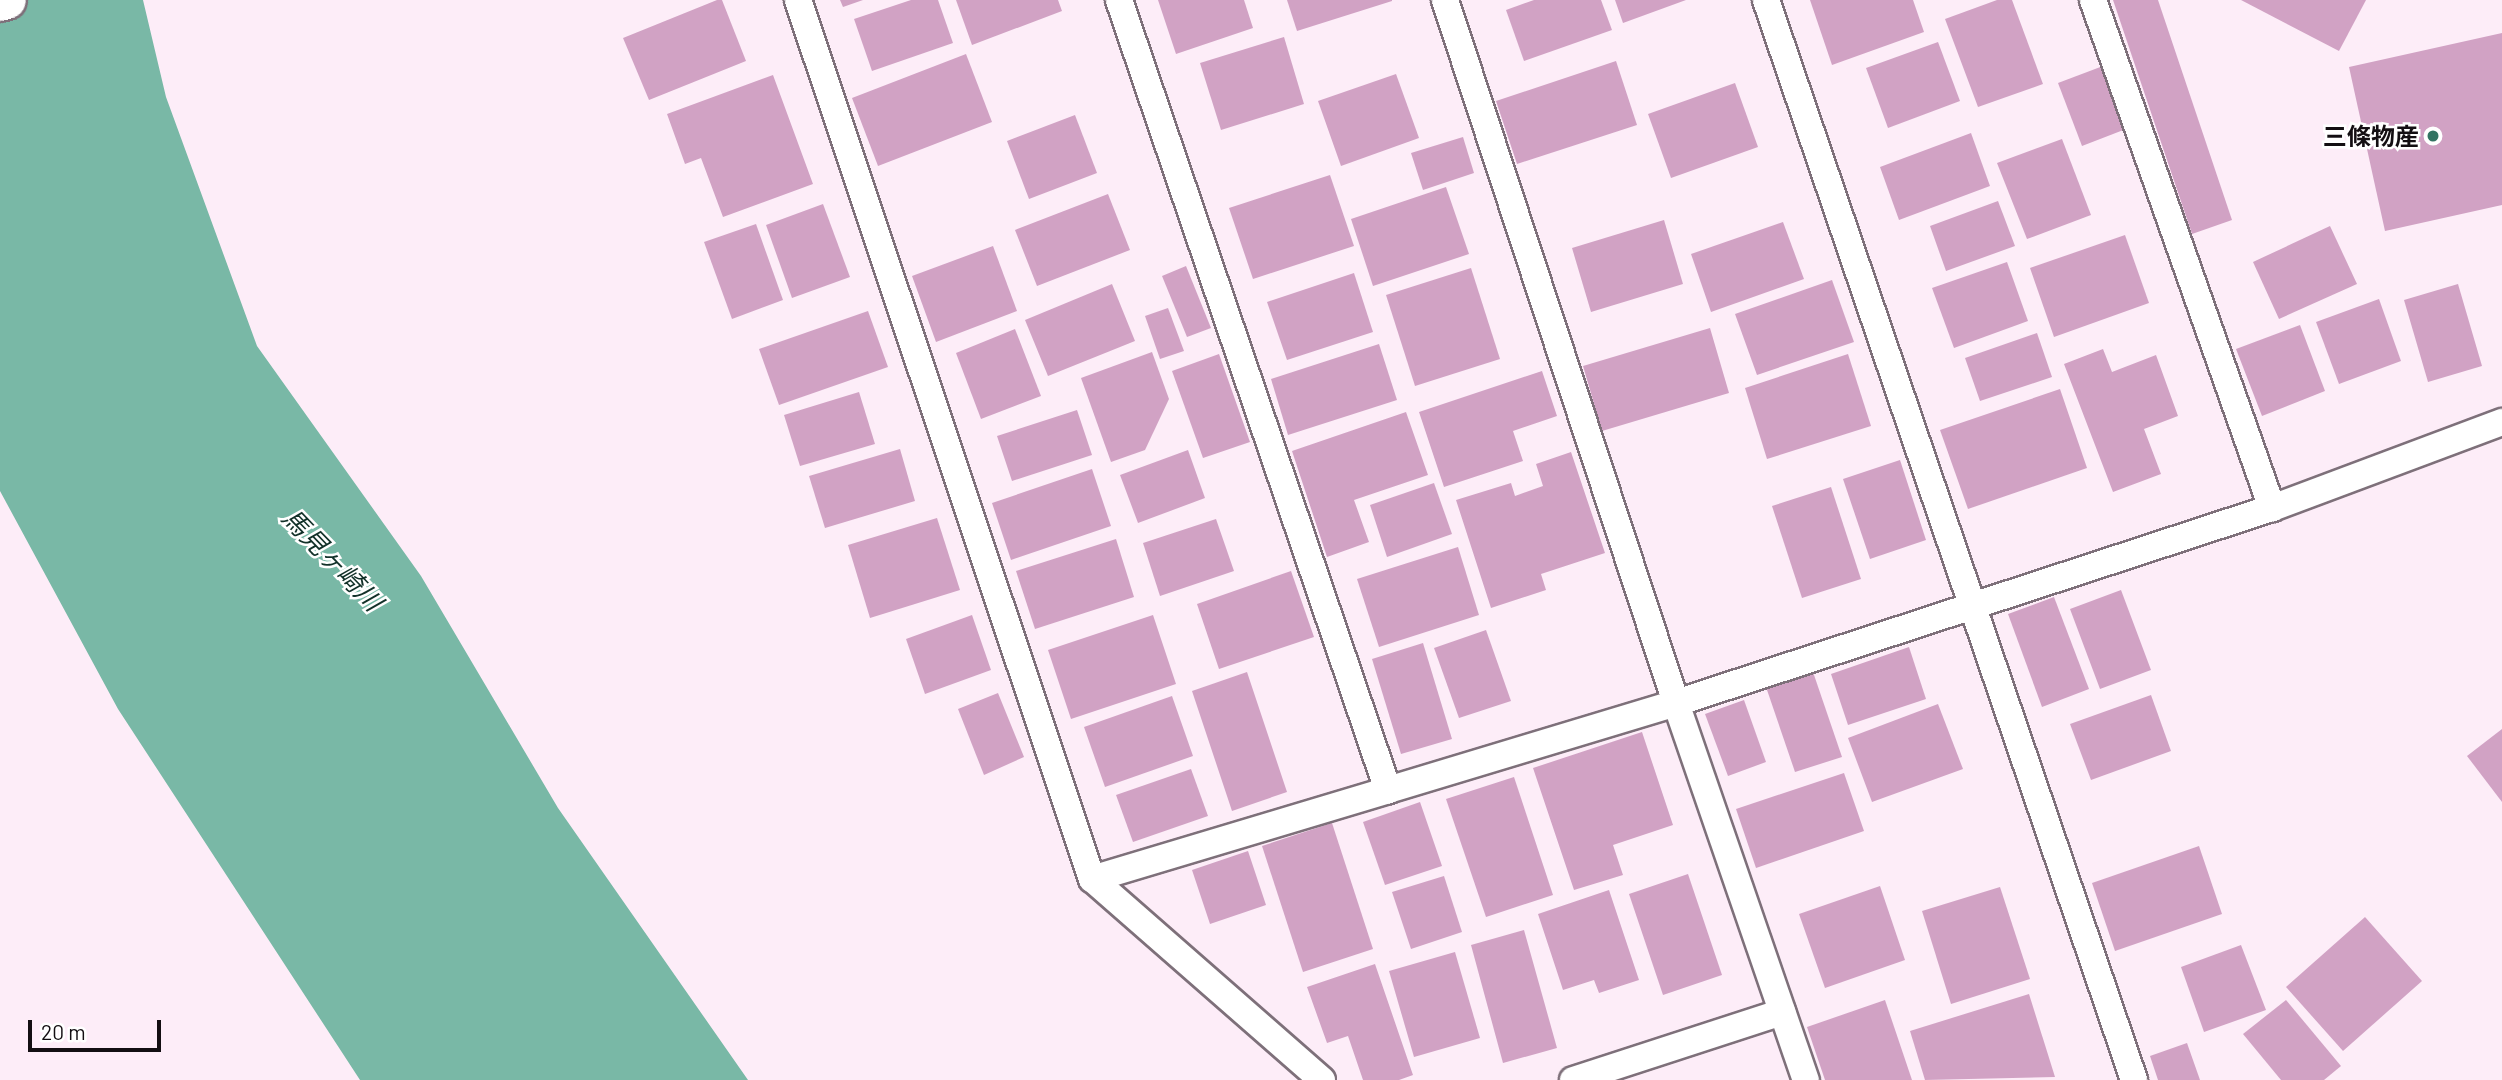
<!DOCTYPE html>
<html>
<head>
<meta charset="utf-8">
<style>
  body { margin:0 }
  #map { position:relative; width:2502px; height:1080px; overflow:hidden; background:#fdedf8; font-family:Barlow,"Noto Sans JP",sans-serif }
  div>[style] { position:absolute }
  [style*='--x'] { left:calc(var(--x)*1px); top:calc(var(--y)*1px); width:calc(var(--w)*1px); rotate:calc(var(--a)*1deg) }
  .water>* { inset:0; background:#79b8a6 }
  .building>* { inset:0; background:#d1a2c4 }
  .roads { filter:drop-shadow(2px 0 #7e707a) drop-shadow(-2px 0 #7e707a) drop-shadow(0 2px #7e707a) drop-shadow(0 -2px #7e707a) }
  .lane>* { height:26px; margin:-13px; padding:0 13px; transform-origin:13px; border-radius:13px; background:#fff }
  .secondary>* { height:38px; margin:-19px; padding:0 19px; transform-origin:19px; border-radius:19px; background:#fff }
  .dots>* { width:19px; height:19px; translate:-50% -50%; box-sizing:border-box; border:4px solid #fff; border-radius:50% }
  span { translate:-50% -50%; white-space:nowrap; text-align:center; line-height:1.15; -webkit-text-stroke:5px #fff; paint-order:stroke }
  .poi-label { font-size:24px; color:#130e12; font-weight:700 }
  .right { translate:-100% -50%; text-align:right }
  .water-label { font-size:26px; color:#123129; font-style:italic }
  .scale { position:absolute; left:28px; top:1020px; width:133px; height:32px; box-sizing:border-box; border:4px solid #130e12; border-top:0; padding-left:9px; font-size:21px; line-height:24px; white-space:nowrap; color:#130e12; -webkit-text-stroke:5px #fff; paint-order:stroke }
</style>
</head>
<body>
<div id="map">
  <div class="water">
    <i style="clip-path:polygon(0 0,143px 0,166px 97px,257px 346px,421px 576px,558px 808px,748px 1080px,360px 1080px,118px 709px,0 491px)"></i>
  </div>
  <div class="building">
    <i style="clip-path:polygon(717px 0,722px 0,746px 61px,649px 100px,623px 38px)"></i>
    <i style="clip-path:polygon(840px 0,863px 0,843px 7px)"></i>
    <i style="clip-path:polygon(911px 0,938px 0,953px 43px,872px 71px,854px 19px)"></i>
    <i style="clip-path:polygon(956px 0,1058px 0,1062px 11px,972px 45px)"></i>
    <i style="clip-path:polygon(1158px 0,1244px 0,1253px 28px,1176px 54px)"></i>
    <i style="clip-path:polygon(1287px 0,1392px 0,1392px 1px,1297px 31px)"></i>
    <i style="clip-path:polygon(1534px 0,1601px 0,1612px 30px,1524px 61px,1506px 10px)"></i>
    <i style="clip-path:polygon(1615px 0,1686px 0,1623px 23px)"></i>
    <i style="clip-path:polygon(1810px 0,1913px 0,1924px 32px,1832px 65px)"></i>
    <i style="clip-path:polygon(1997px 0,2012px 0,2043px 84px,1978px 107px,1945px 19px)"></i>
    <i style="clip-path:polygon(2113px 0,2158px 0,2232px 220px,2192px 234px)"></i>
    <i style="clip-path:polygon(2241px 0,2366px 0,2339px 51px)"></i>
    <i style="clip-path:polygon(2502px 33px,2502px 205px,2385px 231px,2349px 67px)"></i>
    <i style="clip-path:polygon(1284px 37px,1304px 104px,1221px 130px,1200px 63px)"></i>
    <i style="clip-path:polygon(1938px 42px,1960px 101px,1888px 128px,1866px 68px)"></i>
    <i style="clip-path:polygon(966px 54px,992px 122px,878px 166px,852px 98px)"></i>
    <i style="clip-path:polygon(1616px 61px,1637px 125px,1517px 164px,1496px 101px)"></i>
    <i style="clip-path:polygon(2103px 66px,2126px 129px,2082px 146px,2058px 83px)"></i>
    <i style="clip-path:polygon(1396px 74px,1419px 138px,1341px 166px,1318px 101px)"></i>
    <i style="clip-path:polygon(773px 75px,813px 184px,723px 217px,701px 158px,685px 164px,667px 114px)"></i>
    <i style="clip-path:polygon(1735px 83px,1758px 147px,1671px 178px,1648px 114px)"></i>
    <i style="clip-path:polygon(1075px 115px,1097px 173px,1029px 199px,1007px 141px)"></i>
    <i style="clip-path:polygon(1971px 133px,1990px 186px,1899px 220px,1880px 167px)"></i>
    <i style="clip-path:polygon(1463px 137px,1474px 173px,1423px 190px,1411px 153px)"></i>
    <i style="clip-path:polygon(2062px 139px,2091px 215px,2027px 239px,1997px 163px)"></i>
    <i style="clip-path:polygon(1330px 175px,1354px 246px,1253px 279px,1229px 208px)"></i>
    <i style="clip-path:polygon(1446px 187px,1469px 254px,1373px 286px,1351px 219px)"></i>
    <i style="clip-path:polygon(1108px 194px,1130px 250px,1037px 286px,1015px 230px)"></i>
    <i style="clip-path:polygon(1998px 201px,2015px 246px,1946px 271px,1930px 226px)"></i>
    <i style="clip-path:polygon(823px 204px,850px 277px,792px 298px,766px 225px)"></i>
    <i style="clip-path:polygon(1664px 220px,1683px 284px,1591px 312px,1572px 248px)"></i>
    <i style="clip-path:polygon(1783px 222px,1804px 279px,1711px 312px,1691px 254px)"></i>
    <i style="clip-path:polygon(756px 224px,783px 300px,732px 319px,704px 242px)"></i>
    <i style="clip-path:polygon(2330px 226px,2357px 284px,2279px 319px,2253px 262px)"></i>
    <i style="clip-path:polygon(2125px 235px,2149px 303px,2054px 337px,2030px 268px)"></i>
    <i style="clip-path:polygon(993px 246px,1017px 311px,936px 342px,912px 276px)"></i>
    <i style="clip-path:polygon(2007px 262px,2028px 321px,1954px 348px,1932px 288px)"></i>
    <i style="clip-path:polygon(1186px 266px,1211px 328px,1187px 337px,1162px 276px)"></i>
    <i style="clip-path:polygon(1471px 268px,1500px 359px,1415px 386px,1386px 295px)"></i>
    <i style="clip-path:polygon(1354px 273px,1373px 332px,1287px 360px,1267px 302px)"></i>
    <i style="clip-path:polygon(1832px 280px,1854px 342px,1757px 375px,1735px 314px)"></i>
    <i style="clip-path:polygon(1112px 284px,1135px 341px,1048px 376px,1025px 320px)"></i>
    <i style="clip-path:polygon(2458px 284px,2482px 366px,2428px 382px,2404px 300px)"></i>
    <i style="clip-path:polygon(2379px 299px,2401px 361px,2339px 384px,2316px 322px)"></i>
    <i style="clip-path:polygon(1168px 308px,1184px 351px,1160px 359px,1145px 316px)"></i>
    <i style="clip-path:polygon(868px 311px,888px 367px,779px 405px,759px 349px)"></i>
    <i style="clip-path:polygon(2300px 325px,2325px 391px,2262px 416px,2236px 349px)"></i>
    <i style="clip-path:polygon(1710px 328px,1729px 393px,1602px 431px,1583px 366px)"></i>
    <i style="clip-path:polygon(1015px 329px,1041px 396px,981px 419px,956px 353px)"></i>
    <i style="clip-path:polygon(2037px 333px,2052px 377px,1980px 401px,1965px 358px)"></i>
    <i style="clip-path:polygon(1379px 344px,1397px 400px,1288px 435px,1271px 379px)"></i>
    <i style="clip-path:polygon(2103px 349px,2112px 372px,2156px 355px,2178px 416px,2144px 429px,2161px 474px,2113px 492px,2064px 364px)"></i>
    <i style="clip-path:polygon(1152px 352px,1169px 399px,1145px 450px,1111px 462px,1081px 378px)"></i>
    <i style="clip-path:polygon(1219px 354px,1250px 442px,1203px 458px,1172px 371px)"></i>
    <i style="clip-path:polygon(1848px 354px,1871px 426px,1767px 459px,1745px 388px)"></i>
    <i style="clip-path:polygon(1542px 371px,1557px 416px,1513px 431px,1523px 461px,1444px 487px,1419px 412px)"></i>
    <i style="clip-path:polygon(2060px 389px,2087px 468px,1968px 509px,1940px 430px)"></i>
    <i style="clip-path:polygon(859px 392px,875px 444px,800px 466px,784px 415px)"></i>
    <i style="clip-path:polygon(1077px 410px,1092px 455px,1012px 481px,997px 436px)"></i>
    <i style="clip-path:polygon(1406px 412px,1428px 475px,1354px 500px,1369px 542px,1327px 557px,1292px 451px)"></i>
    <i style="clip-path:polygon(900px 449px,915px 501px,825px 528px,809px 476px)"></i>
    <i style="clip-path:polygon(1188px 450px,1205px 498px,1138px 523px,1120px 475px)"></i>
    <i style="clip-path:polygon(1571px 452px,1605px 553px,1541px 574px,1546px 590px,1491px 608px,1456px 500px,1511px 483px,1515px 496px,1543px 486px,1536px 464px)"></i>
    <i style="clip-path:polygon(1900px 460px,1926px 540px,1870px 559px,1843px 479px)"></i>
    <i style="clip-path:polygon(1092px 469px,1111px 526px,1011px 560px,992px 503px)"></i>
    <i style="clip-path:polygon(1434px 483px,1452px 534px,1387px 557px,1370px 505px)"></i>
    <i style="clip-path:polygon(1831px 487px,1861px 579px,1802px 598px,1772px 506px)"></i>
    <i style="clip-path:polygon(937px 518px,960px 590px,870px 618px,848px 545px)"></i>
    <i style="clip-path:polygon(1216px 519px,1234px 571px,1160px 596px,1143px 543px)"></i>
    <i style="clip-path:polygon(1116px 539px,1134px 597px,1035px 629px,1016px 571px)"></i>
    <i style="clip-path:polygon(1458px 547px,1479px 615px,1379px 647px,1357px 579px)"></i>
    <i style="clip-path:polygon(1291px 571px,1314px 637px,1219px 669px,1197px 604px)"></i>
    <i style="clip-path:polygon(2121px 590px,2151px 670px,2100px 689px,2070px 609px)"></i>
    <i style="clip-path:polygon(2054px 597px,2089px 689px,2042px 707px,2008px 614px)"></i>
    <i style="clip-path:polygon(972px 615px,991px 670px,925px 694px,906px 639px)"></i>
    <i style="clip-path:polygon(1153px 615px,1176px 684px,1071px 719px,1048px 650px)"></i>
    <i style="clip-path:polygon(1486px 630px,1511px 701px,1459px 718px,1434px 648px)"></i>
    <i style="clip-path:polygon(1423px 643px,1452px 739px,1401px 754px,1372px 659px)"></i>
    <i style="clip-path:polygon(1909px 647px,1926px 699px,1848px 725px,1831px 674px)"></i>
    <i style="clip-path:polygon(1247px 672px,1287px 792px,1232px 811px,1192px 691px)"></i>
    <i style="clip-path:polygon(1813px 672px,1842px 757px,1795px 772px,1766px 687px)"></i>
    <i style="clip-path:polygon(998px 693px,1024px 757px,984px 775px,958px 709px)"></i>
    <i style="clip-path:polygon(2151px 695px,2171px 751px,2091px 780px,2070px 724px)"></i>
    <i style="clip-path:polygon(1172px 696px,1193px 756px,1105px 787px,1084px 727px)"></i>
    <i style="clip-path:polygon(1744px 700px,1766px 762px,1728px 776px,1705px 714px)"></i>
    <i style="clip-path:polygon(1938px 704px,1963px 769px,1872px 802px,1848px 738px)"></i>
    <i style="clip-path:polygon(2502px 729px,2502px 802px,2467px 756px)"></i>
    <i style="clip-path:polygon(1642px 732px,1673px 825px,1613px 845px,1623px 875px,1574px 890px,1533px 768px)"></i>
    <i style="clip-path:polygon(1191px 769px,1208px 816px,1133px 842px,1116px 795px)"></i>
    <i style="clip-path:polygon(1844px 773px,1864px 831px,1756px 868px,1736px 809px)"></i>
    <i style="clip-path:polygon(1514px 777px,1553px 895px,1486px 917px,1446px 799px)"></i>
    <i style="clip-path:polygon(1420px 802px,1442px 866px,1385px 885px,1363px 822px)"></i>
    <i style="clip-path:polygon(1332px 823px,1373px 949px,1303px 972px,1262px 846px)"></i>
    <i style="clip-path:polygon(2199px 846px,2222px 914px,2115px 951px,2092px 883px)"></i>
    <i style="clip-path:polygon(1248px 851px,1266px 905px,1210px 924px,1192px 870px)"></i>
    <i style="clip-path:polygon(1688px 874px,1722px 975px,1663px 995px,1629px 894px)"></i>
    <i style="clip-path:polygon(1444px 876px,1462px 932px,1411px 949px,1392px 892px)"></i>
    <i style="clip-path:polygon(1880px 886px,1905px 960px,1825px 988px,1799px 914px)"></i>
    <i style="clip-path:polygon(2000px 887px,2030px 979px,1951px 1004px,1922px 911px)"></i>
    <i style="clip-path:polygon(1609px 890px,1639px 980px,1599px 993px,1594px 980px,1563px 990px,1538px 914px)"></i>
    <i style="clip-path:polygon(2365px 917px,2422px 981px,2343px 1051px,2286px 987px)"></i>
    <i style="clip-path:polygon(1524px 930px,1557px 1048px,1503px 1063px,1471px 945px)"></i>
    <i style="clip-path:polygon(2241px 945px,2266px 1010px,2204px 1032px,2181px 967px)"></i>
    <i style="clip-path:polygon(1455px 952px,1480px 1038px,1414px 1057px,1389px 971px)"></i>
    <i style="clip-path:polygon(1375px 964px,1413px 1075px,1399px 1080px,1363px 1080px,1348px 1036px,1327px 1043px,1307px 987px)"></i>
    <i style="clip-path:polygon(2029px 994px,2055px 1077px,1925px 1080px,1910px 1031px)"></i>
    <i style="clip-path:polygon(1885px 1000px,1912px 1080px,1825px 1080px,1807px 1027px)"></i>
    <i style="clip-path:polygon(2286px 1000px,2341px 1066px,2324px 1080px,2281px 1080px,2243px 1034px)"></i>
    <i style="clip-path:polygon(2187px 1043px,2200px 1080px,2158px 1080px,2150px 1056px)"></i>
  </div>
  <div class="roads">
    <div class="lane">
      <i style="--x:798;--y:0;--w:927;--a:71.51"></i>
      <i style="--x:1119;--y:0;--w:835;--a:71.2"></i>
      <i style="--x:1388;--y:790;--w:301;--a:-16.8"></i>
      <i style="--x:1676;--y:703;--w:627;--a:-18.12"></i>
      <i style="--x:2272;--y:508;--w:246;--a:-20.5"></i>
      <i style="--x:1445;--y:0;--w:740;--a:71.81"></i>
      <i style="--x:1676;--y:703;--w:399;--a:71"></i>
      <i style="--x:1766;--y:0;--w:1141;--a:71.18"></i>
      <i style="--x:2093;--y:0;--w:539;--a:70.59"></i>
      <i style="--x:1322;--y:1080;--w:305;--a:-138.8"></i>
      <i style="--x:1092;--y:879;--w:309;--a:-16.7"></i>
      <i style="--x:1573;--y:1080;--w:220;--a:-18"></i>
    </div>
    <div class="secondary">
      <i style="--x:0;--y:2;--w:7;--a:-16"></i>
    </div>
  </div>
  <div class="dots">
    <i style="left:2433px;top:136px;background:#327362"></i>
  </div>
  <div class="poi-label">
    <span class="right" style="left:2419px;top:136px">三條物産</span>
  </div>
  <div class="water-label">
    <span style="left:333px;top:559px;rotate:46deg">馬見ヶ崎川</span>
  </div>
  <div class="scale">20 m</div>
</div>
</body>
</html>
